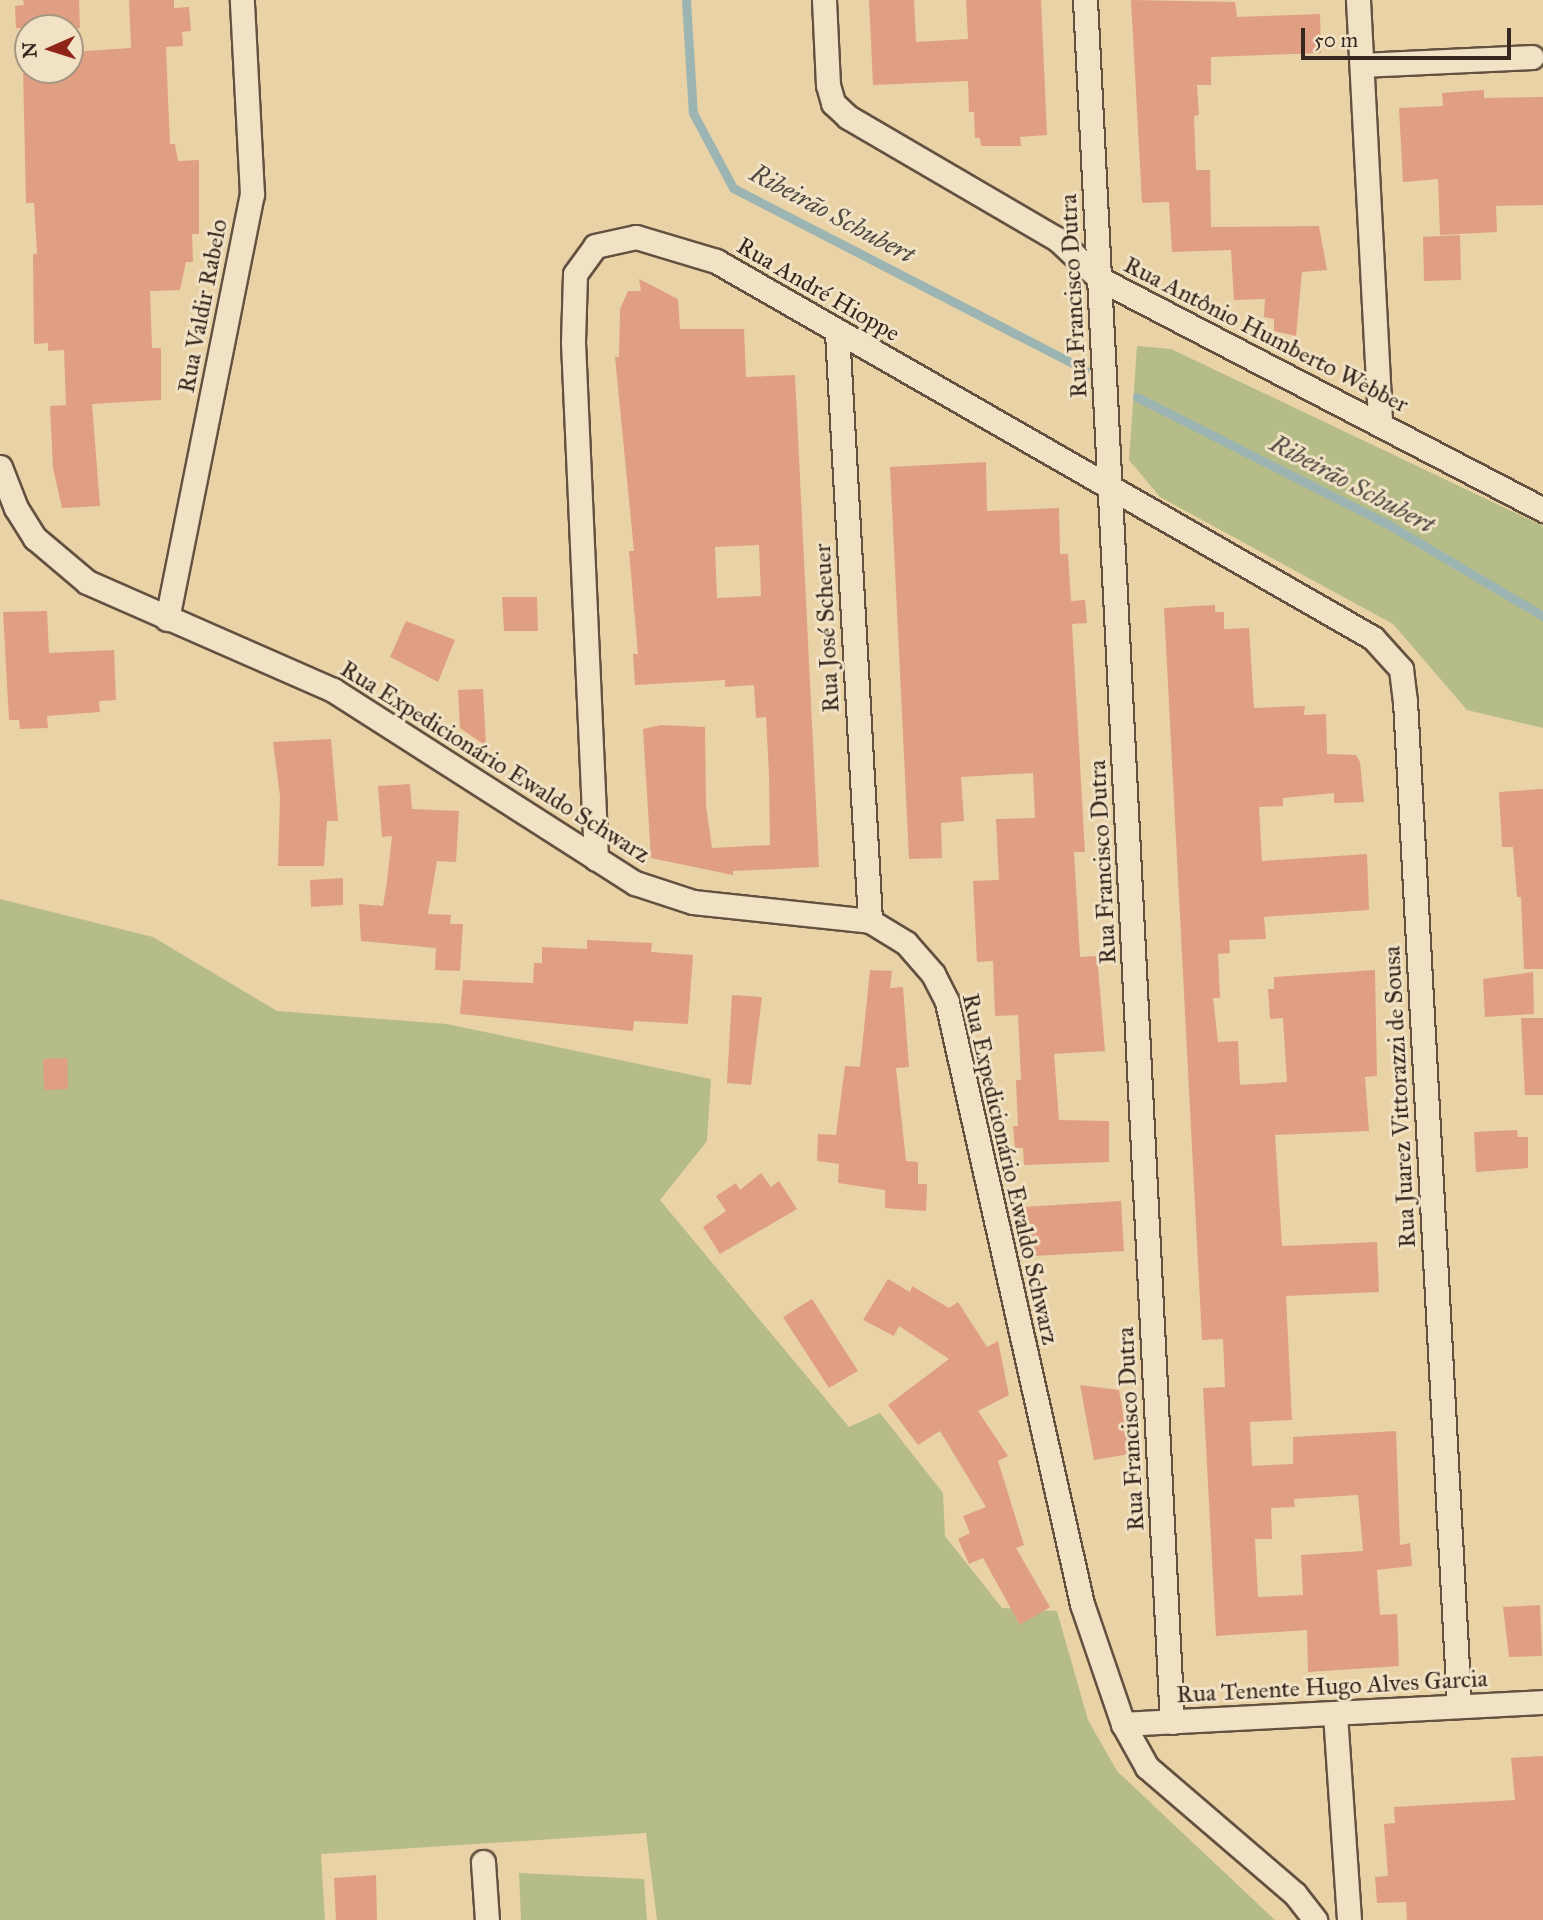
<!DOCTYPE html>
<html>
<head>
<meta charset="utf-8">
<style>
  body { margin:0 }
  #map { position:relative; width:1543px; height:1920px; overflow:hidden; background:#e9d3a6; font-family:"IM FELL Great Primer",serif }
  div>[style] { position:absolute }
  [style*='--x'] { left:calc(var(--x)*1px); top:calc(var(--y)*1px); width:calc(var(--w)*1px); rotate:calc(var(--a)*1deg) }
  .green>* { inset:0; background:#b6bc87 }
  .stream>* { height:9px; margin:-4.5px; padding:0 4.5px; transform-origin:4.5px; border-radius:4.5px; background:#9cb5b3 }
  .building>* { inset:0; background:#e09e83 }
  .roads { filter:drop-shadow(2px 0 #645140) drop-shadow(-2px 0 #645140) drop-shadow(0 2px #645140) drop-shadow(0 -2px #645140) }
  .minor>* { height:23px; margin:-11.5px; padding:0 11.5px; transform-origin:11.5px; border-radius:11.5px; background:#f1e2c5 }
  span { translate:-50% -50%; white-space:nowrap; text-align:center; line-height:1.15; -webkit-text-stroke:6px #f1e2c5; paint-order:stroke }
  .street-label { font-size:24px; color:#37261e }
  .water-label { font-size:26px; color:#504a43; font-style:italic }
  .north { position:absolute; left:14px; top:14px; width:70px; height:70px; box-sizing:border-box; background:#f1e2c5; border:2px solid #a79782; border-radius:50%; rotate:267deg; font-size:19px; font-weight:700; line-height:28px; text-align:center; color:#37261e }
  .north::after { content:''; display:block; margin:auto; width:24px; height:32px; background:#8f2418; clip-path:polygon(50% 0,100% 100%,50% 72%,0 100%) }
  .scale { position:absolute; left:1301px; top:28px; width:210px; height:32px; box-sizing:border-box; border:4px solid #37261e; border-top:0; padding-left:9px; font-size:21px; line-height:24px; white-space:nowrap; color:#37261e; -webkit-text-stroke:5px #f1e2c5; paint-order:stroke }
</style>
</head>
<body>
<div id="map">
  <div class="green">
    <i style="clip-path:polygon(1137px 346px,1171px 349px,1543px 526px,1543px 728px,1467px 710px,1393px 624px,1160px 497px,1129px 460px)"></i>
    <i style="clip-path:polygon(0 899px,153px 937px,277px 1011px,447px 1024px,711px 1079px,707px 1141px,660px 1200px,849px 1427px,880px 1413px,943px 1493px,945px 1536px,1002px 1608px,1057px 1611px,1088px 1720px,1117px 1771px,1275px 1920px,657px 1920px,646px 1833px,321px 1854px,325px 1920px,0 1920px)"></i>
    <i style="clip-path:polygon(519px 1873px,644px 1879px,647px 1920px,521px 1920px)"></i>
  </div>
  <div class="stream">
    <i style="--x:686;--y:0;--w:113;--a:86.5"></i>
    <i style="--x:693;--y:113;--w:85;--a:61.9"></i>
    <i style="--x:733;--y:188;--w:396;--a:27.3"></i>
    <i style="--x:1137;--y:397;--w:283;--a:26.9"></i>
    <i style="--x:1389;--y:525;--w:179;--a:30.6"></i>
  </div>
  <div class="building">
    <i style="clip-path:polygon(23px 0,79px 0,80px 28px,16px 28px,15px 6px,24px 5px)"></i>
    <i style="clip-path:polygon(129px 0,174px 0,174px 8px,189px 7px,191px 31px,182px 32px,183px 46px,166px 47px,168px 98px,170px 144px,175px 144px,178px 161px,199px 160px,199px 234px,192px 234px,193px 262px,186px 262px,180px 290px,150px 291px,152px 348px,161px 348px,161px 400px,92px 404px,100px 506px,62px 508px,53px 468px,50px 406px,66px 405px,64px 350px,48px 351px,48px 343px,34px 344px,33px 254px,37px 254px,34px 203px,26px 203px,23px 70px,70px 70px,70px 52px,131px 48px)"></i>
    <i style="clip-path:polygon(869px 0,914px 0,916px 42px,968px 39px,966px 0,1041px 0,1047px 135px,1020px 137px,1021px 146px,981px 146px,980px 138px,975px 138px,974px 112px,969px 112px,968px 81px,873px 85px)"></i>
    <i style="clip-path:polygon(1131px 0,1235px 2px,1237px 17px,1320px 14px,1321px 53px,1211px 57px,1211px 85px,1197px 85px,1199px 115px,1194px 116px,1196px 170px,1210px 170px,1211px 227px,1319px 226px,1327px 270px,1302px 272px,1296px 336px,1274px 331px,1274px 319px,1264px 317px,1265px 299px,1234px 300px,1231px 250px,1172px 252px,1169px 202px,1142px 203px)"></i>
    <i style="clip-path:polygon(1484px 90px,1484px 98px,1543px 97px,1543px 205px,1496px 206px,1497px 232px,1440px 235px,1438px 179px,1403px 182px,1399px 108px,1443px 106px,1442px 93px)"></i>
    <i style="clip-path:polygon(1460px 235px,1461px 280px,1424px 281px,1423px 237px)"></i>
    <i style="clip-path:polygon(evenodd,639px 279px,678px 299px,680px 329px,744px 329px,746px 377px,795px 375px,819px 867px,733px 871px,733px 875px,651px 858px,643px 729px,661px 725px,705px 727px,706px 805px,712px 848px,770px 845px,769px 773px,766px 717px,756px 718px,754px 685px,725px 687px,725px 680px,635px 685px,633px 654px,638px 654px,629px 551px,634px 551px,615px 357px,619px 357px,620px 309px,628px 291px,641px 291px,639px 279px,759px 545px,761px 596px,717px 598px,715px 547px,759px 545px)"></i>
    <i style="clip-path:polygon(986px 462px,987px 511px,1059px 508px,1060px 554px,1068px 554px,1071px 601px,1085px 600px,1087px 623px,1072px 624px,1085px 852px,1074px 852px,1080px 957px,1097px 956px,1105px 1051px,1054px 1054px,1059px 1120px,1109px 1121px,1109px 1162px,1024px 1165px,1023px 1148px,1015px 1148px,1013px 1126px,1018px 1126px,1016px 1080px,1021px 1080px,1018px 1015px,995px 1016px,993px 961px,977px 962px,973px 881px,999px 880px,996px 819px,1035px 818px,1033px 773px,961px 777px,964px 821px,941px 823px,942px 858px,909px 859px,890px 467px)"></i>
    <i style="clip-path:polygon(502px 597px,537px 597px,538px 631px,504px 631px)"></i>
    <i style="clip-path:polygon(evenodd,1215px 605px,1215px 612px,1224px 612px,1224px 629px,1249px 628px,1254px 708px,1305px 706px,1304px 715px,1326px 714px,1327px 754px,1356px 755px,1360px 762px,1364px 802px,1334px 803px,1334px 793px,1283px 798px,1283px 806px,1259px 807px,1262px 861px,1367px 854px,1369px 910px,1264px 917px,1266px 939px,1229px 940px,1230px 953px,1218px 954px,1220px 998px,1213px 998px,1218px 1042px,1238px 1041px,1240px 1085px,1287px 1082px,1283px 1018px,1270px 1019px,1268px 989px,1274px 989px,1274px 977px,1375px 970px,1377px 1076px,1365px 1077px,1369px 1131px,1275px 1135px,1282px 1246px,1377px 1242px,1379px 1292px,1286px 1296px,1292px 1420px,1250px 1422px,1252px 1466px,1293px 1464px,1293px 1437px,1396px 1431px,1400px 1545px,1410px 1543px,1412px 1566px,1377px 1570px,1380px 1615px,1397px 1614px,1399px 1666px,1308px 1672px,1307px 1630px,1216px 1636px,1203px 1388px,1225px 1387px,1223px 1339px,1202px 1340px,1164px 608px,1215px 605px,1358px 1495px,1363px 1551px,1301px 1555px,1303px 1595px,1258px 1597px,1255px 1539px,1272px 1539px,1271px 1508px,1295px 1507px,1294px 1499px,1358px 1495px)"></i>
    <i style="clip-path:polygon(47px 611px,49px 653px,114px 650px,116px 700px,99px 701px,100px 712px,47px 716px,48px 728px,20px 729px,19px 720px,9px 720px,3px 612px)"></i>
    <i style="clip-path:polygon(406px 621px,455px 640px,438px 682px,390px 657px)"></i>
    <i style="clip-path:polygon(483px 689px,486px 746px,460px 728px,458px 690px)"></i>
    <i style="clip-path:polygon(331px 739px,338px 821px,327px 821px,324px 866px,278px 866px,280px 796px,273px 742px)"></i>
    <i style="clip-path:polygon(410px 784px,412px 809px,459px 811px,456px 862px,437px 861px,428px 914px,451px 915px,450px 924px,463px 924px,460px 971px,435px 970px,436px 948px,361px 941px,359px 904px,383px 906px,387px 881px,392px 836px,382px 837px,378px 786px)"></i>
    <i style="clip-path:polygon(1543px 789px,1543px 969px,1524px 969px,1521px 897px,1517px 897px,1513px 847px,1502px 847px,1499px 792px)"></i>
    <i style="clip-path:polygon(343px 878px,343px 905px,311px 907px,310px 880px)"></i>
    <i style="clip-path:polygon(587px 940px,652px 943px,651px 952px,693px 955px,688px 1024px,634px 1021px,633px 1031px,460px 1014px,463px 980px,533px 983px,534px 963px,542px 963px,542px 947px,587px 949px)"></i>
    <i style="clip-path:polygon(870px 970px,892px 971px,890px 988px,903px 987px,909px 1067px,896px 1068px,906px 1161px,918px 1162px,918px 1184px,927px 1184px,926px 1211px,885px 1208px,885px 1190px,838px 1183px,839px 1164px,817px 1161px,818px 1134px,836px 1135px,845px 1066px,860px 1067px)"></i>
    <i style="clip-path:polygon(1533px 972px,1534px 1014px,1485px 1017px,1483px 979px)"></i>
    <i style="clip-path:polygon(732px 995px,762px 997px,751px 1085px,727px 1083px)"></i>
    <i style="clip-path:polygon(1521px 1018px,1543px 1018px,1543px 1095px,1525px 1095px)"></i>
    <i style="clip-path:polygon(67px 1058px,68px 1089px,44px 1090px,43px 1059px)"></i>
    <i style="clip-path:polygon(1517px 1130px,1518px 1137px,1528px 1137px,1528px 1168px,1476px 1172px,1474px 1132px)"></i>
    <i style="clip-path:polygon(761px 1173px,771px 1187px,779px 1181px,797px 1209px,720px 1254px,703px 1227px,726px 1211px,716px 1196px,736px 1183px,740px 1190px)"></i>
    <i style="clip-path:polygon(1121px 1201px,1124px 1251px,1034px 1256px,1023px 1207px)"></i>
    <i style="clip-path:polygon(888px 1279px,910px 1292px,912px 1286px,949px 1308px,958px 1302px,987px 1347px,998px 1341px,1009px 1395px,978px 1411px,1008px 1456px,998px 1461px,1024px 1545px,1016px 1548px,1050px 1607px,1020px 1625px,983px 1558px,969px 1564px,958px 1539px,970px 1533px,963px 1516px,986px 1507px,940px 1431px,918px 1445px,888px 1405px,949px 1359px,899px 1326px,894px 1336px,863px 1320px)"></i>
    <i style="clip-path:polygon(812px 1299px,858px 1371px,829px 1388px,783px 1317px)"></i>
    <i style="clip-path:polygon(1080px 1385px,1119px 1390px,1130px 1454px,1094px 1460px)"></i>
    <i style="clip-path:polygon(1540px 1605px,1542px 1656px,1509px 1657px,1503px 1607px)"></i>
    <i style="clip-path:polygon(1543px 1756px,1543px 1920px,1407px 1920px,1406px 1902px,1377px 1903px,1375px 1877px,1388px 1876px,1384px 1824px,1395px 1823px,1394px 1807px,1515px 1800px,1511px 1758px)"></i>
    <i style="clip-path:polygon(376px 1875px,377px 1920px,336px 1920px,334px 1878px)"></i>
  </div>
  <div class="roads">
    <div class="minor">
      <i style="--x:824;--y:0;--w:85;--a:87.3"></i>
      <i style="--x:828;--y:85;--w:19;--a:74"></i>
      <i style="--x:833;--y:103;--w:21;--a:43"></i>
      <i style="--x:848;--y:117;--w:242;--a:30.3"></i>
      <i style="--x:1057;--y:239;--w:59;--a:42.9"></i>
      <i style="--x:1100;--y:279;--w:500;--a:27.5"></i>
      <i style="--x:1085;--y:0;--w:1724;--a:87.11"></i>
      <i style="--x:1358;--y:0;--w:423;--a:87"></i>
      <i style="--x:1362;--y:65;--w:170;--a:-2.7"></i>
      <i style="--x:837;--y:332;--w:590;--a:86.79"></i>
      <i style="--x:0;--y:467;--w:44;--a:68.7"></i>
      <i style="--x:16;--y:508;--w:36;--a:58"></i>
      <i style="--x:35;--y:538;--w:68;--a:40.2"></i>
      <i style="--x:87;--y:582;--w:269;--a:23.7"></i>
      <i style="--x:333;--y:690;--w:358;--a:32.6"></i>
      <i style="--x:635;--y:883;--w:61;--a:18.1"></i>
      <i style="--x:693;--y:902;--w:178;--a:6.1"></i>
      <i style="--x:870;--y:921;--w:42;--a:31.4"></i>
      <i style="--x:906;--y:943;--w:41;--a:48.9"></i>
      <i style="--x:933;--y:974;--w:31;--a:63"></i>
      <i style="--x:947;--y:1002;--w:617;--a:77.36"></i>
      <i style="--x:1082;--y:1604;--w:127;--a:71.1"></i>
      <i style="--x:1123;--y:1724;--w:49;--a:60.8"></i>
      <i style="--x:1147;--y:1767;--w:195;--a:40.6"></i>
      <i style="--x:1295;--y:1894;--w:33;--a:52"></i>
      <i style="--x:167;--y:619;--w:433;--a:-78.7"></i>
      <i style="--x:252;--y:194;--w:194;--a:-93"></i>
      <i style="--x:596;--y:859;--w:518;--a:-92.55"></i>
      <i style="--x:573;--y:342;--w:68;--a:-88.3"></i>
      <i style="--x:575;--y:274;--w:34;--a:-54"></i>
      <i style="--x:595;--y:246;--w:42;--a:-12.4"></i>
      <i style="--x:636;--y:237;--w:84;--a:16.7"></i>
      <i style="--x:716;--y:261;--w:757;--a:29.85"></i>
      <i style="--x:1373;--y:638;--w:42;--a:47.9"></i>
      <i style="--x:1401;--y:669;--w:32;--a:83"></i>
      <i style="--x:1405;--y:701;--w:1006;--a:86.92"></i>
      <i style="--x:1335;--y:1714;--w:206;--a:86.1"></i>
      <i style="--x:1123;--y:1724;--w:421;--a:-3"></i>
      <i style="--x:483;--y:1862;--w:58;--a:86.1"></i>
    </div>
  </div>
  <div class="street-label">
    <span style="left:818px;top:290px;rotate:30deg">Rua André Hioppe</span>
    <span style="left:1074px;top:296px;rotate:-93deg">Rua Francisco Dutra</span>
    <span style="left:203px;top:306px;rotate:-79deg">Rua Valdir Rabelo</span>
    <span style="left:1266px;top:335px;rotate:27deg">Rua Antônio Humberto Webber</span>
    <span style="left:827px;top:628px;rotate:-93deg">Rua José Scheuer</span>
    <span style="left:495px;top:762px;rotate:32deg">Rua Expedicionário Ewaldo Schwarz</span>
    <span style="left:1103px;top:862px;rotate:-93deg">Rua Francisco Dutra</span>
    <span style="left:1400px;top:1097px;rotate:-93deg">Rua Juarez Vittorazzi de Sousa</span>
    <span style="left:1010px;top:1169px;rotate:77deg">Rua Expedicionário Ewaldo Schwarz</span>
    <span style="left:1131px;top:1429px;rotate:-93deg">Rua Francisco Dutra</span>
    <span style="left:1332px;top:1687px;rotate:-3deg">Rua Tenente Hugo Alves Garcia</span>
  </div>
  <div class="water-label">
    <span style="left:832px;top:214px;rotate:28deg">Ribeirão Schubert</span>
    <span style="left:1352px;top:484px;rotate:28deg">Ribeirão Schubert</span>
  </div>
  <div class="north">N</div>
  <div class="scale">50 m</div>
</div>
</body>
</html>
